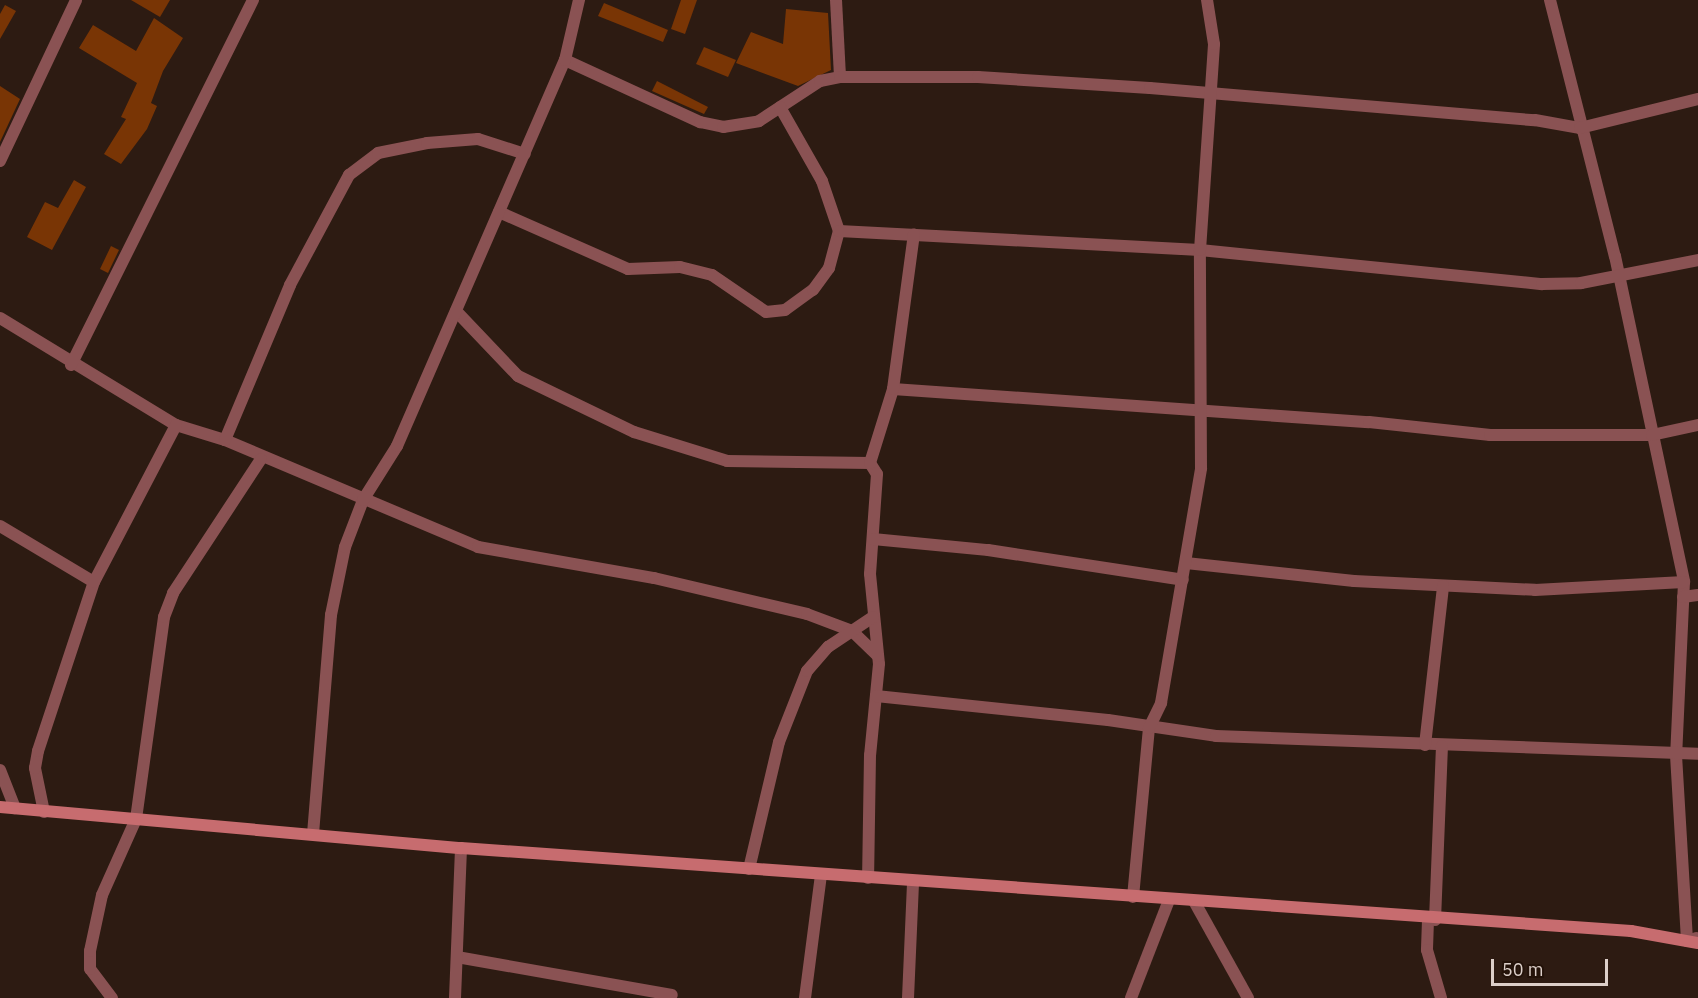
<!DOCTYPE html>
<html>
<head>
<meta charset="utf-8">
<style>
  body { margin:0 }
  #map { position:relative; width:1698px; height:998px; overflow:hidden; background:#2d1b12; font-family:"IBM Plex Sans",sans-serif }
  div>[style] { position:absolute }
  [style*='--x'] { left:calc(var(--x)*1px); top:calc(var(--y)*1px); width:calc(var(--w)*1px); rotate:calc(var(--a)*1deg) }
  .building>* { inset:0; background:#793505 }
  .street>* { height:12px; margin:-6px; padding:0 6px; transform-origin:6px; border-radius:6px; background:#8a5253 }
  .secondary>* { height:12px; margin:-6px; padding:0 6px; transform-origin:6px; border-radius:6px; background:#c76c6f }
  span { translate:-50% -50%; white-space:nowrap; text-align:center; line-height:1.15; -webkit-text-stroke:5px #231209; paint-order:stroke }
  .scale { position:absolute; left:1491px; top:959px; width:117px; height:27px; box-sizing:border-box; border:3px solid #dccfc9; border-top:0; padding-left:8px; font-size:18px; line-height:21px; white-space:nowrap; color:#dccfc9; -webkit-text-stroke:4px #231209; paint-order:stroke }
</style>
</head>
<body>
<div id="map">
  <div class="building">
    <i style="clip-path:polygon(131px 0,170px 0,160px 17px)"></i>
    <i style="clip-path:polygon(681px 0,697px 0,685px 34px,671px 29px)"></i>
    <i style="clip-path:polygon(604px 3px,668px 30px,663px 42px,598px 16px)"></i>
    <i style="clip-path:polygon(5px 5px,16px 11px,0 39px,0 14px)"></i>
    <i style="clip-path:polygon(786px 9px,828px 13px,831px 70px,798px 86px,736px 63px,751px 32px,783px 44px)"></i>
    <i style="clip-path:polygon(154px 18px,183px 38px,163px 71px,151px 103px,157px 106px,147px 129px,121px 164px,104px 154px,126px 119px,121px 117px,137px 83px,79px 48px,93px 25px,136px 51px)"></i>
    <i style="clip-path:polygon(704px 47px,736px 60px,728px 77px,696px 64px)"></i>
    <i style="clip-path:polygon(657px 81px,708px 107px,704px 114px,652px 91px)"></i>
    <i style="clip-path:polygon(0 86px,20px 99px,0 142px)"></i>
    <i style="clip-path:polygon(74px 180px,86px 187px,52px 250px,27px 237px,45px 202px,58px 208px)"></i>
    <i style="clip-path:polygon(111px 246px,119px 250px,108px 273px,100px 269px)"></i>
  </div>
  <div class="street">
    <i style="--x:836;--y:0;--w:77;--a:87"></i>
    <i style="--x:1550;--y:0;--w:264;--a:75.8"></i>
    <i style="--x:1615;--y:256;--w:333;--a:78"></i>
    <i style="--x:1684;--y:582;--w:173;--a:92.6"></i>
    <i style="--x:1676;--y:755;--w:186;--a:86.6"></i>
    <i style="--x:1687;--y:941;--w:10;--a:-17"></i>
    <i style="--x:565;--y:60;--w:149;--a:24.7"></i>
    <i style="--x:700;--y:122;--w:24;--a:12"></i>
    <i style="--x:723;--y:127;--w:36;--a:-9"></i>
    <i style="--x:759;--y:121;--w:73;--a:-33.3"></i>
    <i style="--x:820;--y:81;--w:20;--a:-11"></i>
    <i style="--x:840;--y:77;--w:138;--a:0"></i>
    <i style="--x:978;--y:77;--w:172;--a:3.7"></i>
    <i style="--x:1150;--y:88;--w:386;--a:4.8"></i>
    <i style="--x:1535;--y:120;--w:46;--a:10.1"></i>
    <i style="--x:1580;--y:128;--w:122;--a:-13.8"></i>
    <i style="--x:0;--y:161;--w:178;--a:-64.7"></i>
    <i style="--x:499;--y:212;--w:141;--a:23.8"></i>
    <i style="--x:628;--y:269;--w:52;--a:-2.2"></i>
    <i style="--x:680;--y:267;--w:33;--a:14"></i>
    <i style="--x:712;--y:275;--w:65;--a:34.4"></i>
    <i style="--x:766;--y:312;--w:19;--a:-6"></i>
    <i style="--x:785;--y:310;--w:34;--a:-36"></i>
    <i style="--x:813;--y:290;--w:27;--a:-54"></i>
    <i style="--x:829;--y:268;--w:38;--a:-75"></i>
    <i style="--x:839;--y:231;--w:53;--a:-108.8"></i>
    <i style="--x:822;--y:181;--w:85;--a:-119.6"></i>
    <i style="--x:839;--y:231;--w:361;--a:3"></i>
    <i style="--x:1200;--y:250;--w:344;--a:5.7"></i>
    <i style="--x:1542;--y:284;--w:39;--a:-1"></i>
    <i style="--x:1581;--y:283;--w:119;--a:-11.1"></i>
    <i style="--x:456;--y:311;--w:90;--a:46.4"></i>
    <i style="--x:518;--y:376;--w:129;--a:25.8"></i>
    <i style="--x:634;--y:432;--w:97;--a:17.3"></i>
    <i style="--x:727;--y:461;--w:143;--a:0.8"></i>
    <i style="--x:870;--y:463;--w:13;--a:58"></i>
    <i style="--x:877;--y:474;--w:100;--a:94"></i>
    <i style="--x:870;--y:574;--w:90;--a:84.3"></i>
    <i style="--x:879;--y:664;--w:91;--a:95.6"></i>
    <i style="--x:870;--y:755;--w:123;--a:90.9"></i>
    <i style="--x:0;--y:318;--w:206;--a:31.3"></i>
    <i style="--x:176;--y:425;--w:51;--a:17"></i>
    <i style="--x:225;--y:440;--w:275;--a:22.9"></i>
    <i style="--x:478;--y:547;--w:179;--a:10"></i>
    <i style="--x:654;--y:578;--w:157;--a:13.2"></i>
    <i style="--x:807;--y:614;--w:48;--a:20.7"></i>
    <i style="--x:852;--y:631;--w:36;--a:44"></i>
    <i style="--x:71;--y:365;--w:408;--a:-63.5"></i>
    <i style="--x:893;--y:389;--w:477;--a:4"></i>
    <i style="--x:1369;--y:422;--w:122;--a:6.1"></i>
    <i style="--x:1490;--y:435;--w:162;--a:0"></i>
    <i style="--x:1652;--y:435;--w:47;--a:-12.3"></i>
    <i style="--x:225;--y:440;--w:168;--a:-67.2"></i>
    <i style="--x:290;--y:285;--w:125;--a:-61.8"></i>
    <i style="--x:349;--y:175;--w:36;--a:-37"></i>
    <i style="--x:378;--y:153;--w:50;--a:-11.5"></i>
    <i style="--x:427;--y:143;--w:51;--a:-4.5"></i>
    <i style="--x:478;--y:139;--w:49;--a:17.7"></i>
    <i style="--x:870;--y:463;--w:77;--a:-72.7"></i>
    <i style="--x:893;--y:389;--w:156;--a:-82.3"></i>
    <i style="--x:0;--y:526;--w:109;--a:30.8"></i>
    <i style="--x:873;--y:539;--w:116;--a:5.5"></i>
    <i style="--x:988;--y:550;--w:197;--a:8.7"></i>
    <i style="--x:1186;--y:563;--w:169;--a:6.1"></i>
    <i style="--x:1354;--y:581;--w:181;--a:2.8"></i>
    <i style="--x:1535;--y:590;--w:149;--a:-3.1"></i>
    <i style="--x:1683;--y:597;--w:15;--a:-8"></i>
    <i style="--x:876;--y:696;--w:233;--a:5.9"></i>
    <i style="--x:1108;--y:720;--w:109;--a:8.4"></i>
    <i style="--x:1216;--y:736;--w:482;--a:2.1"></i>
    <i style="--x:1425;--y:745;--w:160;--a:-83.5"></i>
    <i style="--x:0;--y:770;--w:41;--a:68.5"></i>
    <i style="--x:44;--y:812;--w:45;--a:-101.6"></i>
    <i style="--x:35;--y:768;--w:17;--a:-80"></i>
    <i style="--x:38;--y:751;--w:178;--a:-71.7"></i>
    <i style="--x:94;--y:582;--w:177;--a:-62.4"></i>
    <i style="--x:313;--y:834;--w:220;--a:-85.3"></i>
    <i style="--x:331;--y:615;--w:69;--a:-78.4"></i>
    <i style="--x:345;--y:547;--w:50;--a:-69"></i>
    <i style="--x:363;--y:500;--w:64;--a:-57.8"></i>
    <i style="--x:397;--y:446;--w:421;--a:-66.5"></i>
    <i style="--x:565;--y:60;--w:62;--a:-76.9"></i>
    <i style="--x:749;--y:869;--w:130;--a:-76.7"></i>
    <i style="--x:779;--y:742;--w:76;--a:-68.5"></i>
    <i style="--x:807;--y:671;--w:32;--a:-49"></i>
    <i style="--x:828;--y:647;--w:54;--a:-33.7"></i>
    <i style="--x:1133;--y:897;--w:170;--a:-84.6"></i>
    <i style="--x:1149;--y:728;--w:28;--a:-64"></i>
    <i style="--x:1161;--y:703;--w:238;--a:-80.3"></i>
    <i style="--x:1201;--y:468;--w:218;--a:-90.3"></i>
    <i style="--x:1200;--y:250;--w:206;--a:-86.1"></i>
    <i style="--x:1214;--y:44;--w:45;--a:-99"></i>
    <i style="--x:1194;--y:901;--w:111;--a:60.9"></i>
    <i style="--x:1428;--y:920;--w:30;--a:92"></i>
    <i style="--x:1427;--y:950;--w:50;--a:73.7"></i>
    <i style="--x:1435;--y:920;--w:174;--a:-87.7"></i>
    <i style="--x:457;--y:957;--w:218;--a:10"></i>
    <i style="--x:112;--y:998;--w:36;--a:-127"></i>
    <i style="--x:90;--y:969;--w:18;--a:-90"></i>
    <i style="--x:90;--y:951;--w:57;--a:-77.9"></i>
    <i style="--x:102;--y:895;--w:83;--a:-65.9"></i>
    <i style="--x:136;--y:819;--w:204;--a:-82.1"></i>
    <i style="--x:164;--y:617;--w:26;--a:-69"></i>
    <i style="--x:173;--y:593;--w:160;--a:-56.7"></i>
    <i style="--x:455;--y:998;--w:150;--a:-87.7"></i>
    <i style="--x:805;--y:998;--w:124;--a:-82.6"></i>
    <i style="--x:908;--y:998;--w:116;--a:-87.5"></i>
    <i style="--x:1131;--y:998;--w:105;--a:-68.8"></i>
  </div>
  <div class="secondary">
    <i style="--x:0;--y:807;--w:463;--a:5.1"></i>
    <i style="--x:461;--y:848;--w:1173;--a:4.06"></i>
    <i style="--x:1631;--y:931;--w:68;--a:10.2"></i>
  </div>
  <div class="scale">50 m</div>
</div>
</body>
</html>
